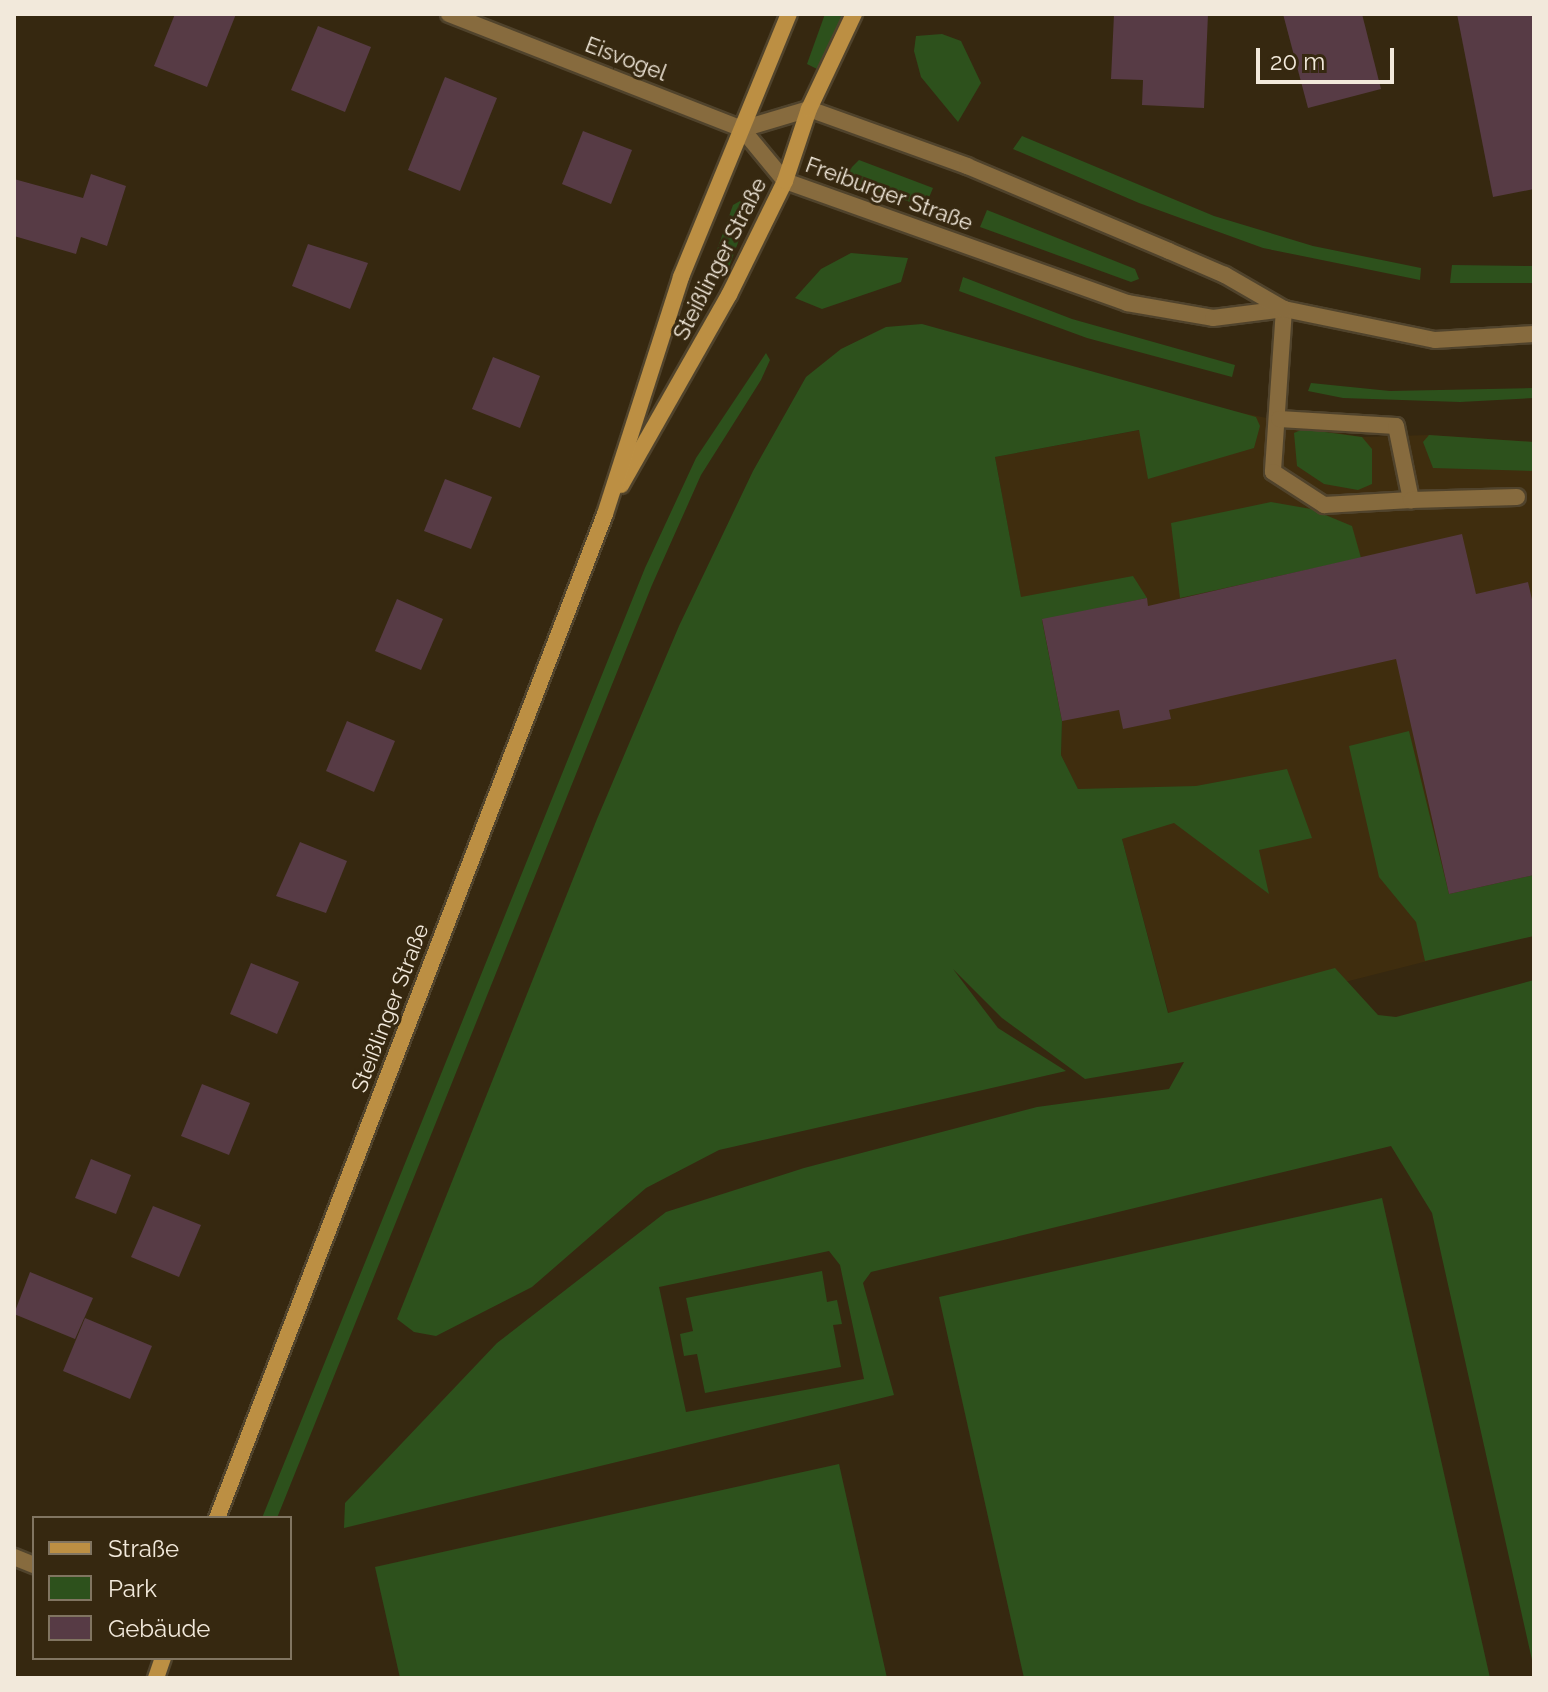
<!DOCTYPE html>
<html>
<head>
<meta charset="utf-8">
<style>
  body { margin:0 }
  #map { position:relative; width:1548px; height:1692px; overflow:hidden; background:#362810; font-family:Raleway,sans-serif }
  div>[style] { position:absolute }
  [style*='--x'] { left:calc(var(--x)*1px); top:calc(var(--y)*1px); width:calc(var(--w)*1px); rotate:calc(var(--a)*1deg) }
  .built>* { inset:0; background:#3f2d0e }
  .green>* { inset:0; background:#2d511c }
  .building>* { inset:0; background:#573b45 }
  .roads { filter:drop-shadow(2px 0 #50432c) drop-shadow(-2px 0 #50432c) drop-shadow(0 2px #50432c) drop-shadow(0 -2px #50432c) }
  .lane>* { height:16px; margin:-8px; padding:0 8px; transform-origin:8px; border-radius:8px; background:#876b3e }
  .street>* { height:16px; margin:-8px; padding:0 8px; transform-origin:8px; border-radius:8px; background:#876b3e }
  .secondary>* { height:16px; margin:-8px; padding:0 8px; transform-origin:8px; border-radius:8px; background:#bc8f43 }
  span { translate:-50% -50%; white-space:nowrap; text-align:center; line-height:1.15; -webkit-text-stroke:6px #362810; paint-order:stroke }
  .street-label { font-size:22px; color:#f2e9db }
  .frame { position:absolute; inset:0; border:16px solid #f2e9db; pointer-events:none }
  .legend { position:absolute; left:32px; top:1516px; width:260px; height:144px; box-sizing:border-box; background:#362810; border:2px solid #817561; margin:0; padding:10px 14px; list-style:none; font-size:24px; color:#f2e9db }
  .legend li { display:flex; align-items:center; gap:16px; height:40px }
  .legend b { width:40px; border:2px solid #817561 }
  .scale { position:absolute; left:1256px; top:48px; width:138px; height:36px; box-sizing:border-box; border:4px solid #f2e9db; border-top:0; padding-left:10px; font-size:24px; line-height:28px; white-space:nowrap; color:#f2e9db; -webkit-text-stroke:6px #362810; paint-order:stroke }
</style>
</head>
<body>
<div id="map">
  <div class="built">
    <i style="clip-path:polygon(1237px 412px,1361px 437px,1429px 435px,1534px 442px,1534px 934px,1172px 1026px,1122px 839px,1078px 789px,1061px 755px,1062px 721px,1042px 620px,1021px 598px,995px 457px)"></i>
  </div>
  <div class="green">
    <i style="clip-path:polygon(825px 14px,845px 14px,822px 68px,817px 69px,807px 64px)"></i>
    <i style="clip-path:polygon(942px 34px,961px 41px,981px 83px,958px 122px,921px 77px,914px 51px,916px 36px)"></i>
    <i style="clip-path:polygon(1022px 136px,1214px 216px,1313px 246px,1421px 268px,1420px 280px,1263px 248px,1139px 203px,1013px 149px)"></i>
    <i style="clip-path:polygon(859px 160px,933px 188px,925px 207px,854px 183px,849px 170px)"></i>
    <i style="clip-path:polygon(740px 201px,750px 210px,729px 267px,713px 261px,733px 205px)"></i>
    <i style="clip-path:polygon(987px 210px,1135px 269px,1139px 279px,1131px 282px,980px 227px)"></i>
    <i style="clip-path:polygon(851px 253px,908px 258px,901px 282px,822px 309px,795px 298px,821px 269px)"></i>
    <i style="clip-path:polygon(1452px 265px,1534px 266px,1534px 283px,1450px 283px)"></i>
    <i style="clip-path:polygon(963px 277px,1072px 319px,1235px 365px,1232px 377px,1087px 338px,959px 291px)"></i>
    <i style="clip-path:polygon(evenodd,922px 324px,1256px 417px,1260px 426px,1254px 448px,1148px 479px,1139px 430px,995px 457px,1021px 597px,1133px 576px,1147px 598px,1042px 620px,1062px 721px,1061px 755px,1078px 789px,1196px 786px,1287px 769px,1312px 838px,1259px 850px,1269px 894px,1174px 823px,1122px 839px,1168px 1013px,1335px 968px,1378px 1015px,1396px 1017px,1534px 980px,1534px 1669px,1432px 1213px,1391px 1146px,871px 1272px,863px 1283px,894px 1395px,344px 1528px,345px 1503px,497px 1343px,666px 1212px,804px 1168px,1037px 1107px,1169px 1089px,1184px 1062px,1085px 1079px,1002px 1018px,953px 969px,998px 1028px,1066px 1071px,719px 1150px,646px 1188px,532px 1287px,436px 1336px,414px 1332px,397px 1319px,597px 819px,679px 626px,753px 471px,806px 377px,841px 349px,886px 327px,922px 324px,829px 1251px,840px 1265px,864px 1379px,686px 1412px,659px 1287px,829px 1251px)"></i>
    <i style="clip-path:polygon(766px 353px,770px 360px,761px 380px,701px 475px,652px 585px,277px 1518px,262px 1518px,645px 568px,696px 458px)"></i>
    <i style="clip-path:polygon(1311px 383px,1390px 391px,1534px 388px,1534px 398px,1460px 402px,1343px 398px,1308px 391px)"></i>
    <i style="clip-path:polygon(1303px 429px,1362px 437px,1372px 449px,1372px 484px,1358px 490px,1324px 484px,1297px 466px,1294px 433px)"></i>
    <i style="clip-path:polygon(1429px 435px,1534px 442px,1534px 471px,1433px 468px,1423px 442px)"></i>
    <i style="clip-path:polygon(1271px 502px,1311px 509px,1352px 526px,1361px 558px,1180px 598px,1171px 523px)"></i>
    <i style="clip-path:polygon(1409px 731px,1449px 894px,1534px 875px,1534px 936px,1425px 961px,1416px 922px,1379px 877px,1349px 746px)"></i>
    <i style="clip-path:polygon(1382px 1198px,1490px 1678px,1024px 1678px,939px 1297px)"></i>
    <i style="clip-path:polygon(822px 1271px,827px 1302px,837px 1300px,842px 1324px,833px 1325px,841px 1367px,705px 1393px,697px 1354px,684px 1356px,680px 1334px,693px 1331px,686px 1298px)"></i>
    <i style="clip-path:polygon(839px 1464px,887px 1678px,400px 1678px,375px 1567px)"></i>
  </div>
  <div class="building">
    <i style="clip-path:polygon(175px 14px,236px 14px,207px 87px,154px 66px)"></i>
    <i style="clip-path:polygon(1114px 14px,1208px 14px,1204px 108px,1142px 105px,1143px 80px,1111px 79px)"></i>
    <i style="clip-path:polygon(1283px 14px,1362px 14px,1381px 89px,1308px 108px)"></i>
    <i style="clip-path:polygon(1457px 14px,1534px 14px,1534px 189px,1493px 197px)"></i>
    <i style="clip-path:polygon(318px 26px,371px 47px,345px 112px,291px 90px)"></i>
    <i style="clip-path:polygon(445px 77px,497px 98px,460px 191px,408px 170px)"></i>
    <i style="clip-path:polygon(583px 131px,632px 150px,611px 204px,562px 184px)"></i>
    <i style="clip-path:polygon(91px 174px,126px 186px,107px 246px,81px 237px,76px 254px,14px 236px,14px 179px,83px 198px)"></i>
    <i style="clip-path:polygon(308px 244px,368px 263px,350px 309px,292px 286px)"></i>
    <i style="clip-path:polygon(493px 357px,540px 376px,520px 428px,472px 409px)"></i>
    <i style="clip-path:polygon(445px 479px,492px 497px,471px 549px,424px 531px)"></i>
    <i style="clip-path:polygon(1462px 534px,1476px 594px,1528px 582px,1534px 608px,1534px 875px,1449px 894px,1396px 659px,1169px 710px,1171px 719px,1123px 729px,1119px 710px,1062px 721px,1042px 619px,1147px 598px,1148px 606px)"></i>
    <i style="clip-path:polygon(397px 599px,443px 619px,421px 670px,375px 651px)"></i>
    <i style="clip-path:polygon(347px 721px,395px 741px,374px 792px,326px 771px)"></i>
    <i style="clip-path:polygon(300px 842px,347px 861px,326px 913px,276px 896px)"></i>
    <i style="clip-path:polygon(251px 963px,299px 982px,277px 1034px,230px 1014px)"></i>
    <i style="clip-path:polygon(202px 1084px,250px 1103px,229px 1155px,181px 1136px)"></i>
    <i style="clip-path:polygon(91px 1159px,131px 1175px,116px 1214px,75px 1198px)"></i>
    <i style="clip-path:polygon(153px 1206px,201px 1225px,179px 1277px,131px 1257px)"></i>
    <i style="clip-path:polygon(30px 1272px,93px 1298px,75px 1339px,14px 1314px)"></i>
    <i style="clip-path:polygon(85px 1318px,152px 1346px,130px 1399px,63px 1371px)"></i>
  </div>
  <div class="roads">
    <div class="lane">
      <i style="--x:1284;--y:309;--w:163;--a:93.9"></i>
      <i style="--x:1273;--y:472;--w:61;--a:32.9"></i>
      <i style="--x:1324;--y:505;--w:87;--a:-3.3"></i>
      <i style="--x:1279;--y:419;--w:117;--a:3.4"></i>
      <i style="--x:1396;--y:426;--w:76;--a:78.5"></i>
      <i style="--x:1411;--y:500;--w:106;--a:-1.6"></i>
    </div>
    <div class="street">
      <i style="--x:449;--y:14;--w:315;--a:21.4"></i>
      <i style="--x:742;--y:129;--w:67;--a:50.4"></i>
      <i style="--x:785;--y:181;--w:363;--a:19.6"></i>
      <i style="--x:1127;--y:303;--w:87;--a:9.9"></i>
      <i style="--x:1213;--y:318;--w:72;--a:-7.2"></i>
      <i style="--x:1284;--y:309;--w:154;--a:11.6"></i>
      <i style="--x:1435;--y:340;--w:99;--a:-3.5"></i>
      <i style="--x:742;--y:129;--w:70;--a:-16.6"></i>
      <i style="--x:809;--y:109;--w:168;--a:19.8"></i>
      <i style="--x:967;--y:166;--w:219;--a:22.8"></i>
      <i style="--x:1169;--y:251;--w:61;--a:23.2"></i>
      <i style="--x:1225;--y:275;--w:68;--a:30"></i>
      <i style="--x:14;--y:1557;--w:22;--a:22"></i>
    </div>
    <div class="secondary">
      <i style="--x:621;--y:485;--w:219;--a:-60.4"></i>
      <i style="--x:729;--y:295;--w:127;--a:-63.8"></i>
      <i style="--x:785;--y:181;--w:76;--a:-71.6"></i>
      <i style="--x:809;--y:109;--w:105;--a:-64.7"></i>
      <i style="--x:217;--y:1518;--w:1076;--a:-68.87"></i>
      <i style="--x:605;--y:514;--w:249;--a:-72.2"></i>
      <i style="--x:681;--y:277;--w:284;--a:-67.7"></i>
      <i style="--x:156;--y:1678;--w:21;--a:-71"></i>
    </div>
  </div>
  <div class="street-label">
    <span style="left:626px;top:59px;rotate:21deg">Eisvogel</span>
    <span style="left:889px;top:194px;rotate:20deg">Freiburger Straße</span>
    <span style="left:720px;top:259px;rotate:-63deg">Steißlinger Straße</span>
    <span style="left:390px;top:1008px;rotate:-69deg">Steißlinger Straße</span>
  </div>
  <div class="frame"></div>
  <ul class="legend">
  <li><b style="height:10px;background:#bc8f43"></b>Straße</li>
  <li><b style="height:22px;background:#2d511c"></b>Park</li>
  <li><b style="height:22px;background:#573b45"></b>Gebäude</li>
  </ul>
  <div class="scale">20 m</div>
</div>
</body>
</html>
